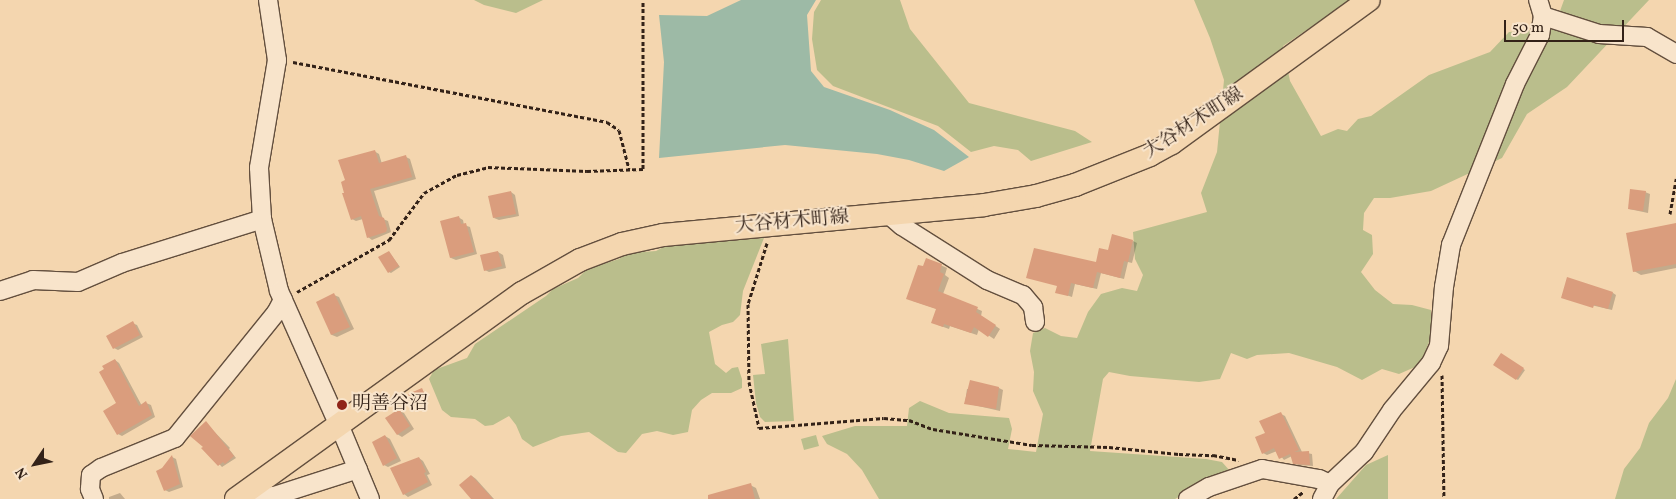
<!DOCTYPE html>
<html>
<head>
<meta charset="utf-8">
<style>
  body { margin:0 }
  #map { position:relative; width:1676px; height:499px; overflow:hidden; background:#f4d6af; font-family:Vollkorn,"Noto Serif JP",serif }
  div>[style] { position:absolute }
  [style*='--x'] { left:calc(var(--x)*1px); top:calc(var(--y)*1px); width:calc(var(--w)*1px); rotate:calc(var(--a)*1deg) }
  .green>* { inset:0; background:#babe8c }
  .water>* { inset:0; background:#9dbaa6 }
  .shadow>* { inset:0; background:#0003 }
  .building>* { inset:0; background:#da9d7d }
  .path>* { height:3px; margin-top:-1.5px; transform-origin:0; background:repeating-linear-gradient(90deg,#332218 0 4px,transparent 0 6.5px) }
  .roads { filter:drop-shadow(1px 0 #634f3e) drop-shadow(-1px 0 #634f3e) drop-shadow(0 1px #634f3e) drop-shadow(0 -1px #634f3e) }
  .minor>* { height:18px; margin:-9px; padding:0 9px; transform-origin:9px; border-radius:9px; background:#f8e4cb }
  .major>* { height:22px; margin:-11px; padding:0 11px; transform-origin:11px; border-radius:11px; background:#f4d6af }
  .dots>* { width:14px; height:14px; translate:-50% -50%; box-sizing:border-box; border:2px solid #f8e4cb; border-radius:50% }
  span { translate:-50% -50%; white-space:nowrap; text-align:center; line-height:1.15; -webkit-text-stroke:4px #f8e4cb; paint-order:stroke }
  .street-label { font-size:19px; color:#332218 }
  .poi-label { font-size:19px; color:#332218 }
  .left { translate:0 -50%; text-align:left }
  .north { position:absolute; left:10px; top:439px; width:50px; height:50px; -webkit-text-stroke:4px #f8e4cb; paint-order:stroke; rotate:236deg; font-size:14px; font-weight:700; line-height:20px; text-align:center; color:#332218 }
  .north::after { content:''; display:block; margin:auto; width:18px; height:22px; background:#332218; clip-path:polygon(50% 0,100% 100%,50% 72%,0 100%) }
  .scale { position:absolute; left:1504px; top:20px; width:120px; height:22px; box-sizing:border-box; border:2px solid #332218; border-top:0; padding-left:6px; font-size:15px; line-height:18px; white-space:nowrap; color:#332218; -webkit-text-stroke:4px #f8e4cb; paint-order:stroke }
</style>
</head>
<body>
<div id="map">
  <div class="green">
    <i style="clip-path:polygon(474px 0,543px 0,516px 13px,484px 5px)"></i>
    <i style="clip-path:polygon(821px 0,900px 0,910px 29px,969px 103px,1075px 131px,1092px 142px,1031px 161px,1018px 150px,994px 146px,971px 152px,938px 126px,833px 86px,817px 70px,812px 39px,814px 12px)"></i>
    <i style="clip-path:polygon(1194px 0,1351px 0,1283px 46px,1290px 81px,1321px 136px,1338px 129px,1347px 131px,1358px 119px,1371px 116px,1429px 75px,1490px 52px,1509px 32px,1545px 29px,1560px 11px,1564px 0,1649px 0,1567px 87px,1527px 114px,1502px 158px,1431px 191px,1390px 198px,1374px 198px,1364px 213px,1363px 230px,1372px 235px,1373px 254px,1361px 272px,1375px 290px,1393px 304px,1412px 305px,1431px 310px,1431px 337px,1423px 357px,1415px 367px,1399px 374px,1382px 369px,1362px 380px,1337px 367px,1289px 353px,1257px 355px,1247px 359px,1231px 353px,1220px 379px,1199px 382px,1130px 376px,1109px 372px,1103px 379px,1090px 451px,1206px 459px,1222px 462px,1230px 471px,1175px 499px,879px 499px,862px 470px,847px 454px,827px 444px,822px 436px,855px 426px,907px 426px,909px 408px,920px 401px,949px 413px,1009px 418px,1012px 429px,1008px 449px,1036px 452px,1043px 414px,1033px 391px,1034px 372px,1030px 351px,1033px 333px,1045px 328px,1061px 336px,1077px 338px,1088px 312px,1101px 294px,1122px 288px,1137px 291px,1143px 275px,1135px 259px,1133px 232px,1207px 212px,1201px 193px,1217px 152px,1224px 80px,1210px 38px)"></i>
    <i style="clip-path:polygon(711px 238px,726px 241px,764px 238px,743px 291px,740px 315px,733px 322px,722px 325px,709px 332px,715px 364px,726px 373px,732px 368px,738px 367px,742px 379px,742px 388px,731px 393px,712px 393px,701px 400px,692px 410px,688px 432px,673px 435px,657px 431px,642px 434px,626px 453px,618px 452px,589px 432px,561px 436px,533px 447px,522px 439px,516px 425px,509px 416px,493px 425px,485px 426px,475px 419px,451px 417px,442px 410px,429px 379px,434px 370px,467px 358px,475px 344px,546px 296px,553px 289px,578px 278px,587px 269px,619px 259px,628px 253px,656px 251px,671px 243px)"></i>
    <i style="clip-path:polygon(788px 339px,794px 421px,765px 422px,760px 417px,756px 403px,753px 375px,765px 374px,761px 344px)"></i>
    <i style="clip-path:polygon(1676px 379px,1676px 499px,1615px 499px,1624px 469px,1640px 448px,1649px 423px,1668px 398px)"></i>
    <i style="clip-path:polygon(816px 435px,819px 446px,804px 450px,801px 439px)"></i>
    <i style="clip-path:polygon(1388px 455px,1388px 499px,1336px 499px,1366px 465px)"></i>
  </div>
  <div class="water">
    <i style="clip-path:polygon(741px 0,816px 0,807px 15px,811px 71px,824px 87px,890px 110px,934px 130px,969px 157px,944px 171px,909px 160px,877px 154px,785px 145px,659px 158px,664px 62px,659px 15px,707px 16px)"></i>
  </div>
  <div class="shadow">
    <i style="clip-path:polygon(374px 151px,379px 154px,382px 164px,406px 157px,410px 159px,416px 179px,374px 191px,383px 219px,388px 221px,391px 232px,372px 240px,368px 237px,363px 219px,356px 221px,352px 219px,346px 193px,347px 181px)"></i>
    <i style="clip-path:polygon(511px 192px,515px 195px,519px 216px,499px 220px,494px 218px)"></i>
    <i style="clip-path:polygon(1645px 192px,1650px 194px,1648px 213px,1629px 209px)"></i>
    <i style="clip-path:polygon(458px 217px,463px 220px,464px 225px,470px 227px,477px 254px,456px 260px,451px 258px)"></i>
    <i style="clip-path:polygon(1676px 225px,1676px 268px,1641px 275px,1634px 271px)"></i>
    <i style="clip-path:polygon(1133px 241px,1137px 243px,1132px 263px,1128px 262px,1124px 279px,1101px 273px,1097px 289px,1075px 284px,1072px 297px,1057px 292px,1097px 264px,1109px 252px)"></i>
    <i style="clip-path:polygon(389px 252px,400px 267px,391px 273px,389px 272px)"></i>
    <i style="clip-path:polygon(498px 252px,503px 255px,506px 268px,489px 272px,485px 270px)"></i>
    <i style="clip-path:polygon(927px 259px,947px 268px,945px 275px,949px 278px,943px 294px,982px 311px,981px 316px,1000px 329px,994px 339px,979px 329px,977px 335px,950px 326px,949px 329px,938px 325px,937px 309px,913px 301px)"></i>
    <i style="clip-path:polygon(1613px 293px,1616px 295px,1612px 310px,1566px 299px)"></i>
    <i style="clip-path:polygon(334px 295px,339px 297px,354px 329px,337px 337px,332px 335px,317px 302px)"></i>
    <i style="clip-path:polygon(132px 323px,137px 325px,143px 337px,118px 350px,114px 348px)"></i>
    <i style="clip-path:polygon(1501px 355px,1525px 370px,1518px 380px,1495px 364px)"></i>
    <i style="clip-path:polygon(115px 360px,119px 363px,142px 406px,146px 403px,151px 405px,155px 417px,122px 436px,118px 434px)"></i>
    <i style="clip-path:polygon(999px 388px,1003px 390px,1000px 411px,965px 403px,967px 389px)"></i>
    <i style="clip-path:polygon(422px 389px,428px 401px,416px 406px,414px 405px)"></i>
    <i style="clip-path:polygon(399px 411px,404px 413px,414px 429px,402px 437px,397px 434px)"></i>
    <i style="clip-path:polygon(1281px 414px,1285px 416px,1302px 452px,1312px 454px,1313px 466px,1298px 465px,1294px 463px,1292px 456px,1284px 460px,1277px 451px,1267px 455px,1263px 453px,1267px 434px)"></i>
    <i style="clip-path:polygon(206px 423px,230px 448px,229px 449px,236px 458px,222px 467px,204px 448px)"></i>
    <i style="clip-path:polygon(385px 436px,390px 439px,401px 461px,388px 467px,384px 465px)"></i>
    <i style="clip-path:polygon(172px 457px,176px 459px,183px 487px,169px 492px,165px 490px,163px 469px)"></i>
    <i style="clip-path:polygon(419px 458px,423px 461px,430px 474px,427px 475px,432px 485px,408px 497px,404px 494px,391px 469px)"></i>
    <i style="clip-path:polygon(472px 476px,476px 479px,494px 499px,473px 499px)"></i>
    <i style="clip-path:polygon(750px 485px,756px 488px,760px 499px,732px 499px)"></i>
    <i style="clip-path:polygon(120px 493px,125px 499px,109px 499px,109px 497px)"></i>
  </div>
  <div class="building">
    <i style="clip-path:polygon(375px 150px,379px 163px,406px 155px,412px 177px,370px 189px,379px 216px,384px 218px,387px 229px,386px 232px,367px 238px,361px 216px,351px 220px,342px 193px,344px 193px,341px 182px,345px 180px,338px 160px)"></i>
    <i style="clip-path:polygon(1630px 189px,1646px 191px,1643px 211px,1628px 209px)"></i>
    <i style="clip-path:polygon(511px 191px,516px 214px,493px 218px,488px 196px)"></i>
    <i style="clip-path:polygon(459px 216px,461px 224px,466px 223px,474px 252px,450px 258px,440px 221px)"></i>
    <i style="clip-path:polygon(1676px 223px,1676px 264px,1633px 272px,1626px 233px)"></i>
    <i style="clip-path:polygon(1112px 234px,1133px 240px,1128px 262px,1124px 261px,1120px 278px,1097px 272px,1093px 288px,1071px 283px,1068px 296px,1055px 293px,1057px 286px,1026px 278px,1034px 248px,1096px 262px,1099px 248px,1108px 250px)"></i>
    <i style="clip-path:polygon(389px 251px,399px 266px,388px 273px,378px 257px)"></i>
    <i style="clip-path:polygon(498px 251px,502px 266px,484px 271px,480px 255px)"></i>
    <i style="clip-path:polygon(926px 258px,942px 264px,940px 272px,944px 274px,938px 291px,978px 307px,976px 312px,996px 325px,988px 337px,974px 327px,971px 333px,944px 324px,943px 327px,931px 323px,936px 309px,906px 299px,918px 265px,923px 266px)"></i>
    <i style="clip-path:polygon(1567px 277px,1613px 292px,1608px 309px,1594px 305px,1593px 308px,1561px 298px)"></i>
    <i style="clip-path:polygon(334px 293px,350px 327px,331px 335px,316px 302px)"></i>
    <i style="clip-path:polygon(133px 321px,140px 335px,113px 349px,106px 336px)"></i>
    <i style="clip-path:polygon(1501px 353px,1524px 368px,1516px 380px,1493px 365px)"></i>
    <i style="clip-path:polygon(115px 359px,139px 406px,146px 401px,152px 415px,117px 435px,103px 411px,116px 403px,99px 372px,104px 369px,102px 366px)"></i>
    <i style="clip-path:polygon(970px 380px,999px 387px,996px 409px,964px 404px)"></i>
    <i style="clip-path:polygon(422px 388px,427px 400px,413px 406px,408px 394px)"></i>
    <i style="clip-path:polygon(399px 409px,410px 426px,397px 435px,385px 418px)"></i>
    <i style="clip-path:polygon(1281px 412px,1299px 450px,1294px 452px,1309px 451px,1310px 465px,1293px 464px,1290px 454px,1279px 459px,1274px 448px,1262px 454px,1255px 437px,1265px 433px,1259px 421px)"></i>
    <i style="clip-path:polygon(206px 421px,234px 456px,225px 464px,223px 462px,218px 466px,201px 448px,203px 447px,190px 436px)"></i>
    <i style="clip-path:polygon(385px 435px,397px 458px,383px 466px,372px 442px)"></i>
    <i style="clip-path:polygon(172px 455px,180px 484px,164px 491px,156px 471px,162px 468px)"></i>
    <i style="clip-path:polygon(419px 457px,426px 472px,424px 473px,428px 482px,403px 495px,390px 468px)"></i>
    <i style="clip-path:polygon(471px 475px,493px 499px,471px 499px,459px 485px)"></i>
    <i style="clip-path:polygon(751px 483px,755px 499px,708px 499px,708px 495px)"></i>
  </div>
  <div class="path">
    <i style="--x:293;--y:62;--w:320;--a:10.8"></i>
    <i style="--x:607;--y:122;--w:14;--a:34"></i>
    <i style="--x:619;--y:130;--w:40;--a:75.6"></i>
    <i style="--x:1670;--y:214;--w:36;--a:-80"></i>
    <i style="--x:767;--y:243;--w:64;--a:107.3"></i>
    <i style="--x:748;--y:304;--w:78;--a:89.3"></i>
    <i style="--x:749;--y:382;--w:47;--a:77.7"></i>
    <i style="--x:759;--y:428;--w:125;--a:-4.6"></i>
    <i style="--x:884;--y:418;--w:25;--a:5"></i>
    <i style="--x:909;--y:420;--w:26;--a:21"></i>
    <i style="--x:933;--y:429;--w:100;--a:9.2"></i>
    <i style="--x:1032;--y:445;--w:77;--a:1.5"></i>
    <i style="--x:1109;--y:447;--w:70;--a:5.7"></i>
    <i style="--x:1179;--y:454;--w:34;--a:2"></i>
    <i style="--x:1213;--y:455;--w:26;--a:11"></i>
    <i style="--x:297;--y:292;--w:106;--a:-29.5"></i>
    <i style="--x:389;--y:240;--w:59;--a:-53.3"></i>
    <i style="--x:424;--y:193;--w:38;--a:-29"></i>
    <i style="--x:457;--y:175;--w:32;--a:-14"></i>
    <i style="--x:488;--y:167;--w:99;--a:2.3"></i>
    <i style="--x:587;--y:171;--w:56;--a:-2"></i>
    <i style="--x:643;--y:169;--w:169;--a:-90"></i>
    <i style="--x:1442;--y:375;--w:124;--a:89.1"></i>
    <i style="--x:1294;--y:499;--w:11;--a:-38"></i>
  </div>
  <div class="roads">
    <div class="minor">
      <i style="--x:268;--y:0;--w:61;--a:81.5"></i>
      <i style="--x:277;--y:60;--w:109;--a:99.5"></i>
      <i style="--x:259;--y:168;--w:51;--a:86.6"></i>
      <i style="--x:262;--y:219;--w:74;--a:76.7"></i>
      <i style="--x:279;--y:291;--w:138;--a:66"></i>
      <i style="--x:1543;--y:16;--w:59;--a:17.8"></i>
      <i style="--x:1599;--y:34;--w:48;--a:3.6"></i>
      <i style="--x:1647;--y:37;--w:34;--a:30"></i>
      <i style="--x:888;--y:214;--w:18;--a:41"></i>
      <i style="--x:902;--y:226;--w:101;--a:32.4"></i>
      <i style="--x:987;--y:280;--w:39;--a:23"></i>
      <i style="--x:1023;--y:295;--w:16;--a:50"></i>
      <i style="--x:1033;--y:307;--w:15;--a:82"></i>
      <i style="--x:0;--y:291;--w:35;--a:-18"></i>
      <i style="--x:33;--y:280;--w:45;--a:2.5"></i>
      <i style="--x:78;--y:282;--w:48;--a:-23.4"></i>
      <i style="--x:122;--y:263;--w:147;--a:-17.4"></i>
      <i style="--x:343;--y:434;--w:70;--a:67.4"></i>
      <i style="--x:245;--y:494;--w:15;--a:11"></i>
      <i style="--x:260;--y:497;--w:14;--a:-4"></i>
      <i style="--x:274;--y:496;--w:88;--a:-17.8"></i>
      <i style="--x:94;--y:499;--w:11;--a:-112"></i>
      <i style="--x:90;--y:489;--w:14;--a:-86"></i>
      <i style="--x:91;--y:475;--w:12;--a:-35"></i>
      <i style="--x:101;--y:468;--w:80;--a:-22.1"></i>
      <i style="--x:175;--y:438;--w:161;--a:-51.1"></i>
      <i style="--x:276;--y:313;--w:15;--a:-62"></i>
      <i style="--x:1188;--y:499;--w:24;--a:-30"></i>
      <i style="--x:1209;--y:487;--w:56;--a:-18.8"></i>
      <i style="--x:1262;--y:469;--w:58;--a:10"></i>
      <i style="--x:1319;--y:479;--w:12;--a:24"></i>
      <i style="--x:1322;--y:499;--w:17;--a:-62"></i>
      <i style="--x:1330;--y:484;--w:47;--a:-43.3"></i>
      <i style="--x:1364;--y:452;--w:50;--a:-56.3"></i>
      <i style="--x:1392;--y:410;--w:61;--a:-50.3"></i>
      <i style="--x:1431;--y:363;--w:19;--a:-65"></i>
      <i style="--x:1439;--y:346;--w:59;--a:-85.2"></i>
      <i style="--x:1444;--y:287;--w:43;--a:-80.5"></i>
      <i style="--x:1451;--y:245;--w:173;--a:-68.3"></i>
      <i style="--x:1515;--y:84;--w:55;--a:-63"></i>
      <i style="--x:1540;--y:35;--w:19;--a:-81"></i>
      <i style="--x:1543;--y:16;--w:17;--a:-107"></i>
    </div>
    <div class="major">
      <i style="--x:236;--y:499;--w:352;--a:-35.8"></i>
      <i style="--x:522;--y:293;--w:67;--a:-29.6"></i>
      <i style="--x:580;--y:260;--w:45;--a:-20.9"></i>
      <i style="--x:622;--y:244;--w:42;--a:-12.4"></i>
      <i style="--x:663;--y:235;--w:322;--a:-5.3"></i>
      <i style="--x:984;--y:205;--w:53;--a:-9.8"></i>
      <i style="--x:1036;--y:196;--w:41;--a:-15.8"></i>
      <i style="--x:1075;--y:185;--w:81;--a:-21.8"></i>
      <i style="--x:1150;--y:155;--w:25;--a:-29"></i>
      <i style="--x:1172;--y:143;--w:243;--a:-36"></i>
    </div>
  </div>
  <div class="dots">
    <i style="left:342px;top:405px;background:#8f2418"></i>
  </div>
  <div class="street-label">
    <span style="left:1194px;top:124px;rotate:-33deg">大谷材木町線</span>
    <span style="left:792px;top:223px;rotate:-5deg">大谷材木町線</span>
  </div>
  <div class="poi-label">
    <span class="left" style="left:352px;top:405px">明善谷沼</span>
  </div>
  <div class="north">N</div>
  <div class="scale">50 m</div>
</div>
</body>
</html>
